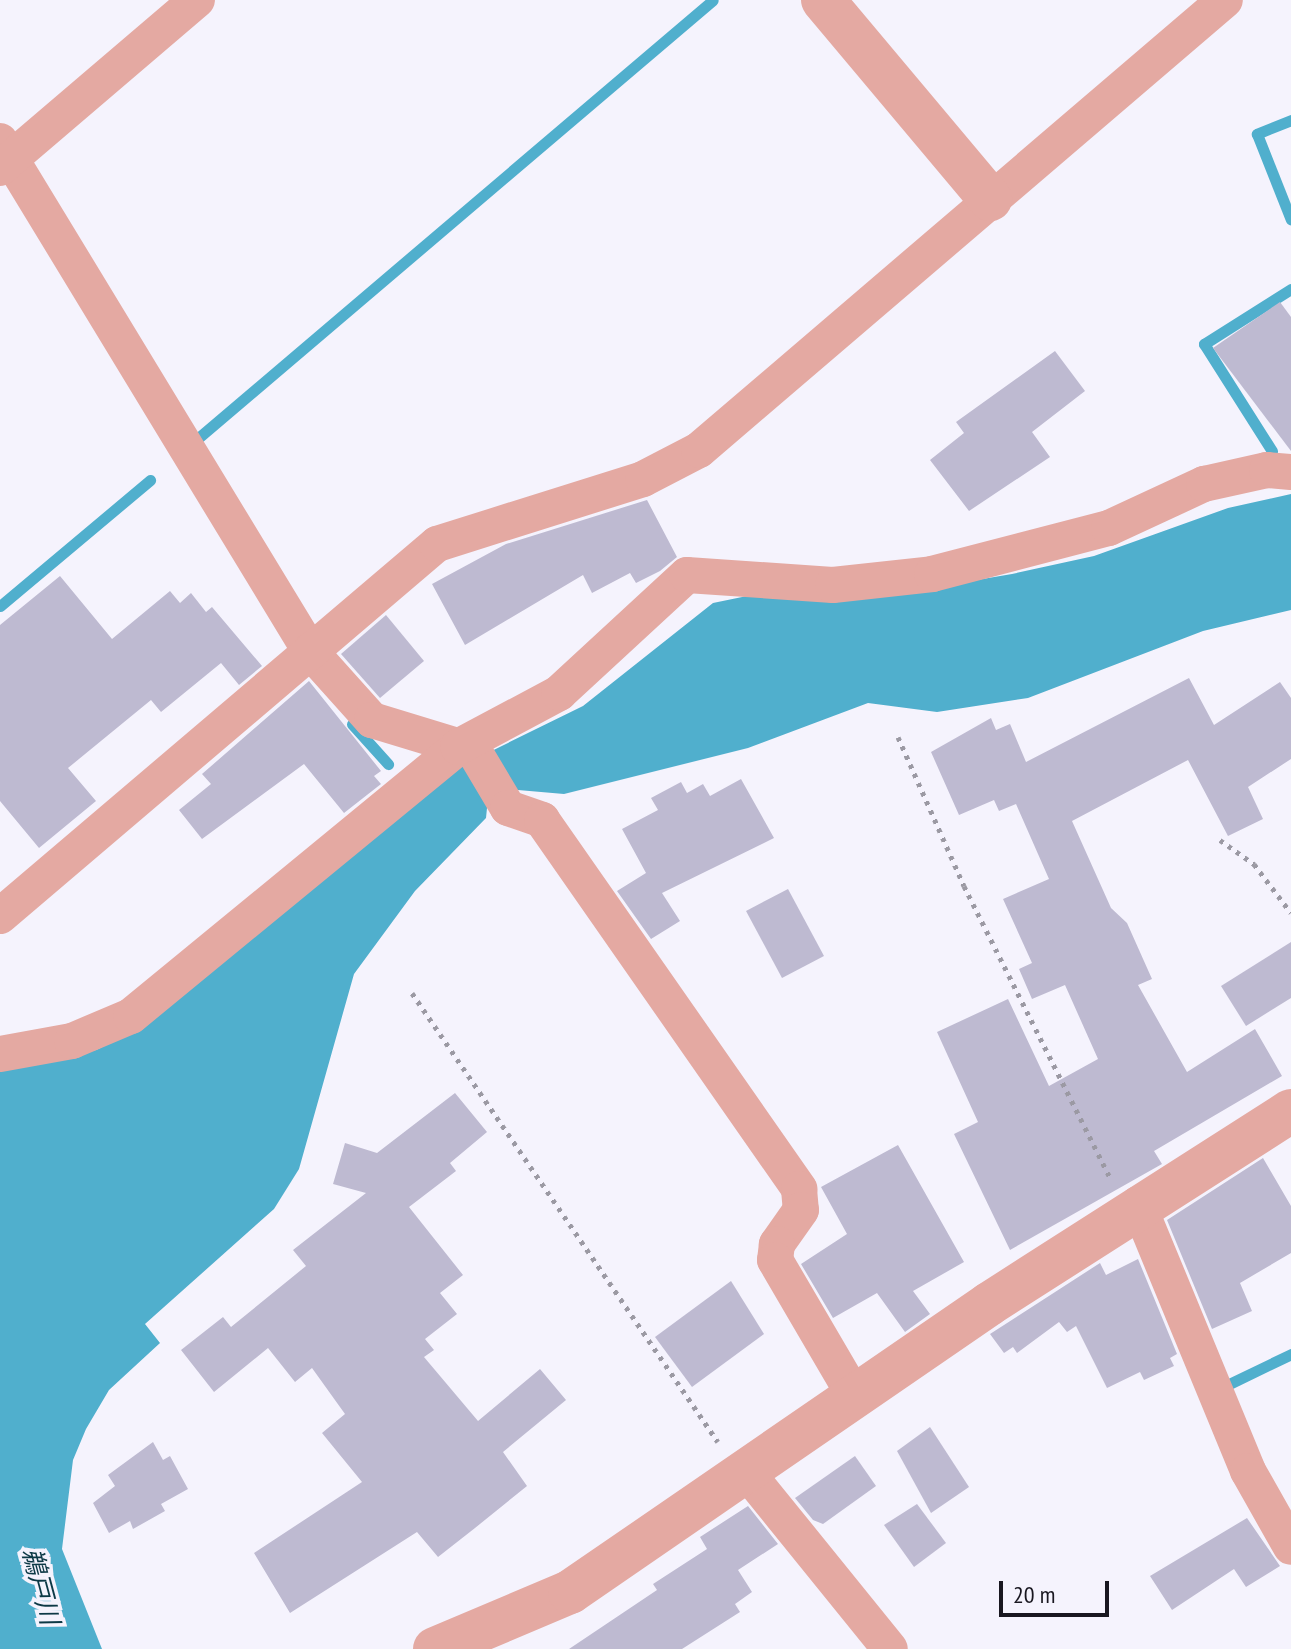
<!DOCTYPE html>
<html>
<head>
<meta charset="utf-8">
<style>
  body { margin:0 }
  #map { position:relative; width:1291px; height:1649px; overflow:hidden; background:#f5f3fd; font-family:"PT Sans Narrow","Noto Sans JP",sans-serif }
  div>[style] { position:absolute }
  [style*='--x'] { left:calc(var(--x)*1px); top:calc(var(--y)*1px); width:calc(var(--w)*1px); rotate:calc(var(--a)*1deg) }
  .water>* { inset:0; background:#50afcd }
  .stream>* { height:11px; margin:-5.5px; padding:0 5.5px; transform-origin:5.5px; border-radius:5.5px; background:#50afcd }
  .building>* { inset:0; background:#bebad1 }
  .path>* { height:5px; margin-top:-2.5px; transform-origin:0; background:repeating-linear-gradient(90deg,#9b99a3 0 4px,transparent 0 10px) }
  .minor>* { height:36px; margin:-18px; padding:0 18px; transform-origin:18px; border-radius:18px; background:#e4a9a2 }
  .tertiary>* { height:44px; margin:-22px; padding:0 22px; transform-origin:22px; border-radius:22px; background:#e4a9a2 }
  span { translate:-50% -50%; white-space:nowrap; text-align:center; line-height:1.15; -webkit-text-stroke:7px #f5f3fd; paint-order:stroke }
  .water-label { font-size:26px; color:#0d3946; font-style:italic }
  .scale { position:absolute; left:999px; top:1581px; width:110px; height:36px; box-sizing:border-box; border:4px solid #191720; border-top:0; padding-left:10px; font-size:24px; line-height:28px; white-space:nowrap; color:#191720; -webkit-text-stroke:6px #f5f3fd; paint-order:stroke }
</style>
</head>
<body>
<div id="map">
  <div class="water">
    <i style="clip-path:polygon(1291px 494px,1291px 610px,1203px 631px,1028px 698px,937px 712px,868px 703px,748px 748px,564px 794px,518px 790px,487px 808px,486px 818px,415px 891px,354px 974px,299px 1169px,274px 1209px,145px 1324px,160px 1343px,109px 1390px,86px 1429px,73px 1460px,62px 1549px,102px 1649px,0 1649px,0 1069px,96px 1050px,137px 1030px,465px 764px,583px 706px,713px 603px,747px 596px,894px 594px,1012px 574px,1094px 556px,1228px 508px)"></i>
  </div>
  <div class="stream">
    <i style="--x:1291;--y:120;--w:37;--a:158"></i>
    <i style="--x:1257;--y:134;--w:92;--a:68.4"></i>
    <i style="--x:197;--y:439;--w:677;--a:-40.39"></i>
    <i style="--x:1272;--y:451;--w:127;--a:-122.4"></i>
    <i style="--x:1204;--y:344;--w:103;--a:-32.3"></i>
    <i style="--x:0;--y:606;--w:196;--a:-40"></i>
    <i style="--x:352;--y:724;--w:54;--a:48"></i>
    <i style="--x:1227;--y:1385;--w:71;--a:-25.8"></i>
  </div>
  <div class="building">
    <i style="clip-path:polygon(1280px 302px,1291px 317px,1291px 451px,1213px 348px)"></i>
    <i style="clip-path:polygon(1055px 351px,1085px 391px,1032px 432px,1050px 457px,969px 511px,930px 460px,964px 433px,956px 422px)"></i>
    <i style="clip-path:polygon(647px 500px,677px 557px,660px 571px,636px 583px,630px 573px,592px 593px,583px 575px,465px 645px,432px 584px,506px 544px)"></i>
    <i style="clip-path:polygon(60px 576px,112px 639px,170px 591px,180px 603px,191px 593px,206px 612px,212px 607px,262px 666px,239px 685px,221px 663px,161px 712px,151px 700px,68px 768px,96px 801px,39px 848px,0 801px,0 625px)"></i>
    <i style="clip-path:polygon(386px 615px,424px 661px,380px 698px,341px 654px)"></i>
    <i style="clip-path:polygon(1189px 678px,1214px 725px,1280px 682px,1291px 698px,1291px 759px,1248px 787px,1263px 819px,1228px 836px,1188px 760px,1072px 821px,1111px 908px,1127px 923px,1152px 979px,1138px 985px,1187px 1072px,1255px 1029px,1282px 1076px,1154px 1151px,1162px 1164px,1010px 1250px,954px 1134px,978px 1122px,937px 1032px,1008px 999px,1049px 1086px,1098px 1059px,1065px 985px,1032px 999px,1019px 969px,1032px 963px,1003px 899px,1049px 879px,1016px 804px,999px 811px,994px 800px,959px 815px,931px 752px,991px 718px,996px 730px,1010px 724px,1026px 762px)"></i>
    <i style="clip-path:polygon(309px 681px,381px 771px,374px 776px,381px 784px,344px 813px,304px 764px,202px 839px,179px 810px,211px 784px,202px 774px)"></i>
    <i style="clip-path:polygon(741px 779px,774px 838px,662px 893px,680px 921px,651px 939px,617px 891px,646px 873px,622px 829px,658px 810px,651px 798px,681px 782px,687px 793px,703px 784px,710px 796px)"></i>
    <i style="clip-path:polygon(788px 889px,824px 956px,782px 978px,746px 911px)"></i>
    <i style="clip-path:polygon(1291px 942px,1291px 998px,1246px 1026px,1221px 986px)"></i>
    <i style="clip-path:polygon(455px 1093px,487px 1132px,450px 1163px,456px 1171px,409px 1207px,463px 1275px,440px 1293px,457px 1314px,425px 1339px,434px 1350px,424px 1357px,478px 1421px,540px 1369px,566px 1400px,503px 1452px,527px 1486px,475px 1528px,438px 1557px,417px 1532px,290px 1613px,254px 1553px,362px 1482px,322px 1433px,345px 1414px,312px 1368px,295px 1382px,268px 1348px,214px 1392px,181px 1350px,223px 1317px,231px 1327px,306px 1266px,293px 1250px,366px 1193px,333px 1184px,345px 1143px,377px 1153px)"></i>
    <i style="clip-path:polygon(898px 1145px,964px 1262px,913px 1291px,930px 1314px,905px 1332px,877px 1293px,833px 1318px,801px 1264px,847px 1234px,821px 1187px)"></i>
    <i style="clip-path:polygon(1263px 1158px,1291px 1206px,1291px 1253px,1240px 1283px,1252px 1311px,1212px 1329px,1167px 1220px)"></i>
    <i style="clip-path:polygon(1138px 1259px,1177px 1354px,1170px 1358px,1174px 1366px,1144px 1380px,1140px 1372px,1107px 1388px,1076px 1326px,1067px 1332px,1059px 1322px,1017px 1353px,1013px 1347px,1004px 1353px,990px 1334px,1100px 1263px,1106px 1275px)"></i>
    <i style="clip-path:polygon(731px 1281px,764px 1334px,692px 1387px,655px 1337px)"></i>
    <i style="clip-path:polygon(930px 1427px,969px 1487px,931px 1513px,897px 1451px)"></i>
    <i style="clip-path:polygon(153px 1442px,163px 1460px,170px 1456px,188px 1489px,161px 1504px,165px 1511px,133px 1529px,130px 1521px,109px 1533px,93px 1503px,115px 1486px,108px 1475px)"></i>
    <i style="clip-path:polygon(855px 1456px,876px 1486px,823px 1524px,813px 1520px,795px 1498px)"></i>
    <i style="clip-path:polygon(917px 1504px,946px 1543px,914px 1567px,884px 1525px)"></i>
    <i style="clip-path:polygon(748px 1506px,778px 1544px,738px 1570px,752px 1592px,735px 1604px,740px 1612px,682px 1649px,569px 1649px,657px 1590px,653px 1584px,707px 1549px,700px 1537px)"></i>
    <i style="clip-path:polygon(1247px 1518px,1280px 1566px,1246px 1587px,1234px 1569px,1172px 1610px,1150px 1576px)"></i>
  </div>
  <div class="path">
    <i style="--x:898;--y:737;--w:163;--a:66.1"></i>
    <i style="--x:964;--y:886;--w:328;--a:63.4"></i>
    <i style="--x:1220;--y:840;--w:42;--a:35.2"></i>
    <i style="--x:1254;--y:864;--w:61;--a:52.9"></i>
    <i style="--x:412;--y:993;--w:543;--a:55.73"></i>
  </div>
  <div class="minor">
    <i style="--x:0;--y:141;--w:597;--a:58.71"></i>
    <i style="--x:310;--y:651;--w:93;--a:48.1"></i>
    <i style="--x:372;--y:720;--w:107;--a:16.9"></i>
    <i style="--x:474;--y:751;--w:66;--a:59.2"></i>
    <i style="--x:508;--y:808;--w:36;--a:19"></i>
    <i style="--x:542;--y:820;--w:450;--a:55.1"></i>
    <i style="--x:799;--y:1189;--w:21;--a:85"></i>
    <i style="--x:801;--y:1210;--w:42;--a:125.2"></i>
    <i style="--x:777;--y:1244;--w:16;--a:97"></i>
    <i style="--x:775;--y:1260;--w:156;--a:59.7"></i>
    <i style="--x:0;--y:168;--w:259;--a:-40.5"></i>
    <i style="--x:0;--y:916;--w:574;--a:-40.41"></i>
    <i style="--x:437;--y:544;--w:216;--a:-17.5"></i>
    <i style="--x:643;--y:479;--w:63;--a:-27.4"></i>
    <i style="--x:699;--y:450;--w:692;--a:-40.55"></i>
    <i style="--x:0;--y:1054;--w:73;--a:-10.2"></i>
    <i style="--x:72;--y:1041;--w:64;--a:-23"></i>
    <i style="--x:131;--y:1016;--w:423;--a:-39.4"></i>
    <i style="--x:458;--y:747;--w:115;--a:-28.1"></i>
    <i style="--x:559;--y:693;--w:174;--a:-42.7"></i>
    <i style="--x:687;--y:575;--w:146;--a:3.9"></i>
    <i style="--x:833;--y:585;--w:100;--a:-6.3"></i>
    <i style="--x:932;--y:574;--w:183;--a:-14.6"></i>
    <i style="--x:1109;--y:528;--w:105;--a:-24.9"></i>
    <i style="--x:1204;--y:484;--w:65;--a:-12.5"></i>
    <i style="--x:1267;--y:470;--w:24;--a:5"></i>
    <i style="--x:1138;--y:1204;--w:289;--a:67.6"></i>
    <i style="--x:1248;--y:1471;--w:87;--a:60.5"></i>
    <i style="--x:745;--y:1470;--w:230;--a:51"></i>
  </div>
  <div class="tertiary">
    <i style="--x:823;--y:0;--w:260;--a:50"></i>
    <i style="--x:435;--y:1649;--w:147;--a:-22.9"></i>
    <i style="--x:570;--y:1592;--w:508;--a:-34.5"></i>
    <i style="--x:989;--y:1304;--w:358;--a:-32.6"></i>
  </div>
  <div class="water-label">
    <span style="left:41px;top:1586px;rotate:75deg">鵜戸川</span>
  </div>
  <div class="scale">20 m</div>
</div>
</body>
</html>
